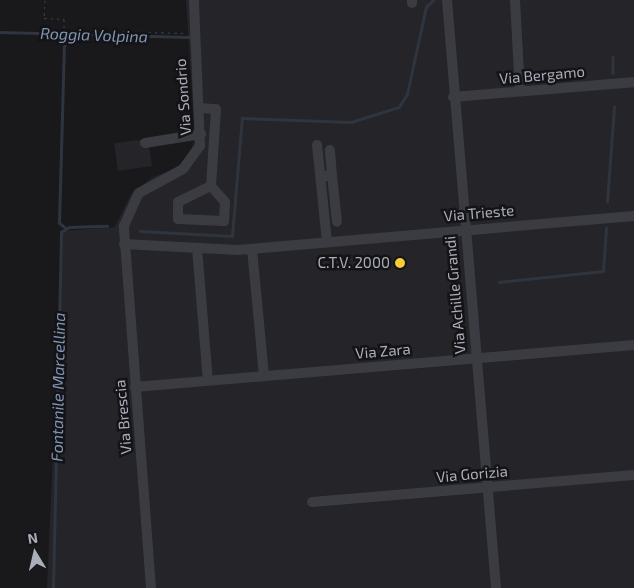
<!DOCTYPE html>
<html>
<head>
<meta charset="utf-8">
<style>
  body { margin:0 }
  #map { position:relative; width:634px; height:588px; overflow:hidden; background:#19181b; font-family:"Exo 2",sans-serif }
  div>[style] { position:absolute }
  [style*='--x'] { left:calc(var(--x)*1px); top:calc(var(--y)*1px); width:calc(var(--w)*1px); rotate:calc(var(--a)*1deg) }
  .built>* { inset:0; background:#252428 }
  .stream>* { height:2.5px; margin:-1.25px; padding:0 1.25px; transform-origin:1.25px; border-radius:1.25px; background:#2e353f }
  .path>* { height:1px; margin-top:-0.5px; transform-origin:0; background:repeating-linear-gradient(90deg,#3f4047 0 2.5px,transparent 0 6.5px) }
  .minor>* { height:10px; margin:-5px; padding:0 5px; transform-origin:5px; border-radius:5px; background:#3b3b42 }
  .dots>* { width:14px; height:14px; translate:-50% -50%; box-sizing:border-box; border:2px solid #141316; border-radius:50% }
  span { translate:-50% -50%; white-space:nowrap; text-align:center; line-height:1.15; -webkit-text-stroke:5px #141316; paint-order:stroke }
  .street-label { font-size:15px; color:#aaadba }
  .poi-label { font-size:15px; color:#aaadba }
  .right { translate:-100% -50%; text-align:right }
  .water-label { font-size:16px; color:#8196b6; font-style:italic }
  .north { position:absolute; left:10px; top:528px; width:50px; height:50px; -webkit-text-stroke:4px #141316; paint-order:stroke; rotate:351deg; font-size:14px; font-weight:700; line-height:20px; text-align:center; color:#aaadba }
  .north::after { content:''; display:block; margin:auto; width:18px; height:22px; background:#aaadba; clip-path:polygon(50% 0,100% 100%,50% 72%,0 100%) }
</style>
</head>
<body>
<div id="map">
  <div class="built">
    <i style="clip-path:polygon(186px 0,634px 0,634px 588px,47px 588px,63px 231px,115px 227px,131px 194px,153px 177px,179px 167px,190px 153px,195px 138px)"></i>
    <i style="clip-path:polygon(148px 139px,152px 166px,118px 171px,114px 143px)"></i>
  </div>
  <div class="stream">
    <i style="--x:0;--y:32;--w:189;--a:1.5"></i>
    <i style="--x:613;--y:57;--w:16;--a:90"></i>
    <i style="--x:607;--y:202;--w:95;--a:-85.8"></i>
    <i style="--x:65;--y:228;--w:8;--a:-140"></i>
    <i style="--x:59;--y:223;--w:176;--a:-88.4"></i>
    <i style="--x:64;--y:47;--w:14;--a:-65"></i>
    <i style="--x:140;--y:231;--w:92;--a:3.1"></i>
    <i style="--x:232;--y:236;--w:118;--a:-85.2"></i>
    <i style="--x:242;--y:118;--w:109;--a:2.1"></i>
    <i style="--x:351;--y:122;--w:50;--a:-17.4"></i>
    <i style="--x:399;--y:107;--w:15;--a:-58"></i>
    <i style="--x:407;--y:94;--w:89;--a:-77.7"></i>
    <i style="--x:426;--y:7;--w:10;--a:-45"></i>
    <i style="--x:499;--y:282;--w:105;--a:-6"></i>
    <i style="--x:603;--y:271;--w:43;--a:-86"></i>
    <i style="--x:53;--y:588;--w:356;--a:-88.7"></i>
    <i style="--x:61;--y:232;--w:9;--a:-32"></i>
    <i style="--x:69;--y:227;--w:38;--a:-2"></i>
  </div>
  <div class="path">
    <i style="--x:45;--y:0;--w:18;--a:93"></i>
    <i style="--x:44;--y:18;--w:20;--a:3"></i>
    <i style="--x:64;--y:19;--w:11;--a:90"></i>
    <i style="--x:64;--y:30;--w:123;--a:1.4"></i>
  </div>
  <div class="minor">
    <i style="--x:447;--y:0;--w:590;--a:85.24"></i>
    <i style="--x:515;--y:0;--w:91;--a:86.9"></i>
    <i style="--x:412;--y:3;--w:3;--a:-90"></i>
    <i style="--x:453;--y:97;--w:182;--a:-4.7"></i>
    <i style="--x:200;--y:108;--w:16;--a:4"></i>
    <i style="--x:216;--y:109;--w:77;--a:93.7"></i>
    <i style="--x:145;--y:143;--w:57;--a:-9.1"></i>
    <i style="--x:317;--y:145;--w:98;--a:84.1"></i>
    <i style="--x:332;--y:175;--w:47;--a:83.9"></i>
    <i style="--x:326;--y:176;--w:6;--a:-9"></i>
    <i style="--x:332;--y:175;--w:25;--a:-95"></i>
    <i style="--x:211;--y:186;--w:21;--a:49"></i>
    <i style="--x:225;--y:202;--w:19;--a:93"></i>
    <i style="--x:224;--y:221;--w:46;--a:-177.5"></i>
    <i style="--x:178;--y:219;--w:17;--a:-90"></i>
    <i style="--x:178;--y:202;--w:37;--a:-26"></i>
    <i style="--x:124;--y:244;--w:114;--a:3"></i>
    <i style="--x:238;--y:250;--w:397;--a:-4.9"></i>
    <i style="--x:197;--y:248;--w:133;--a:85.3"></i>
    <i style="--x:252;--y:249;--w:128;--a:84.6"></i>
    <i style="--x:135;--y:387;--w:501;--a:-4.81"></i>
    <i style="--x:312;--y:502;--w:323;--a:-4.8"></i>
    <i style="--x:151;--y:588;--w:363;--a:-94.3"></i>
    <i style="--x:124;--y:226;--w:36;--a:-66"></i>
    <i style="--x:139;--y:193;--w:50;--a:-28.6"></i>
    <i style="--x:183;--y:169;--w:29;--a:-54"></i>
    <i style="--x:200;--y:146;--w:146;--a:-92.4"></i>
  </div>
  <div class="dots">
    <i style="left:400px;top:263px;background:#f6cd35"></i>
  </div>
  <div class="street-label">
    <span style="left:542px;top:75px;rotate:-5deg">Via Bergamo</span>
    <span style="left:183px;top:97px;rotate:-94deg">Via Sondrio</span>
    <span style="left:479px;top:213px;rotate:-5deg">Via Trieste</span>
    <span style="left:455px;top:295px;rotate:-95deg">Via Achille Grandi</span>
    <span style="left:383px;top:351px;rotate:-5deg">Via Zara</span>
    <span style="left:123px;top:417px;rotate:-95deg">Via Brescia</span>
    <span style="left:472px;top:474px;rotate:-5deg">Via Gorizia</span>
  </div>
  <div class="poi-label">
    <span class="right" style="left:390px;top:263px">C.T.V. 2000</span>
  </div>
  <div class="water-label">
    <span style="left:94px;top:35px;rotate:2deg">Roggia Volpina</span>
    <span style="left:58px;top:387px;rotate:-89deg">Fontanile Marcellina</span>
  </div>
  <div class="north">N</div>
</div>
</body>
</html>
